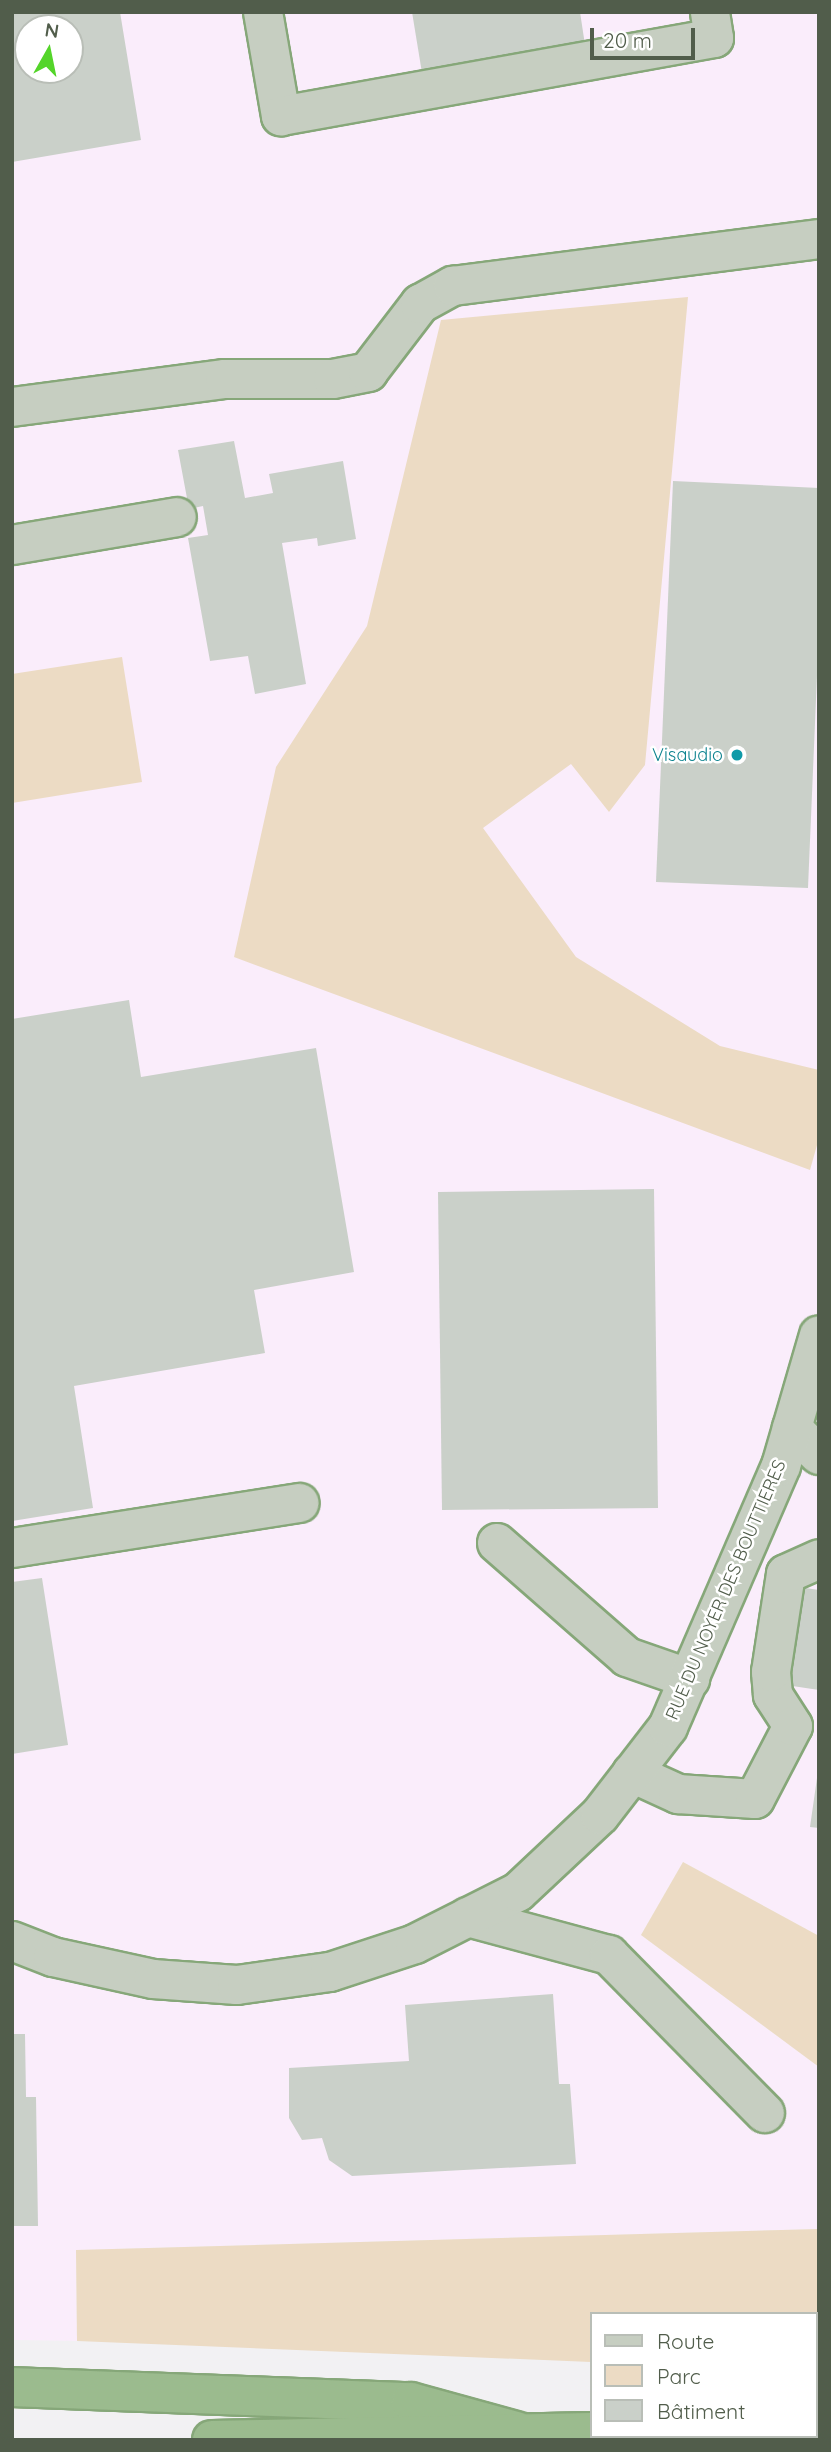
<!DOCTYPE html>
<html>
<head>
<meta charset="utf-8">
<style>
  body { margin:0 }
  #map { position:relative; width:831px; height:2452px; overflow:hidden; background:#f2f1f3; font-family:Quicksand,sans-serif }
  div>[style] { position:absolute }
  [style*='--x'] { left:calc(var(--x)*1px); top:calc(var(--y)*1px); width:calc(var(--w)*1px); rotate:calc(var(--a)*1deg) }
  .commercial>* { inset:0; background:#faedfb }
  .green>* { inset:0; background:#ecdbc4 }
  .building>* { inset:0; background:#cad0c9 }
  .roads { filter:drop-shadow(2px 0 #86a779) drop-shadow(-2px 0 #86a779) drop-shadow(0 2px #86a779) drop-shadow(0 -2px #86a779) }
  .minor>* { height:38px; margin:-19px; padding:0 19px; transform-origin:19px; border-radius:19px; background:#c6cec1 }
  .highway>* { height:38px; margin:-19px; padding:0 19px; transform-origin:19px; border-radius:19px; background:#9bbb8e }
  .dots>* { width:19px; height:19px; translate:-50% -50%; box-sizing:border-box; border:4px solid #fff; border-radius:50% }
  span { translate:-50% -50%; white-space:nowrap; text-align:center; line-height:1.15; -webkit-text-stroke:5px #fff; paint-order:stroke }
  .culture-label { font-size:18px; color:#0d838f }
  .right { translate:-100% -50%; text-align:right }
  .street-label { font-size:18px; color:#515d4b }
  .frame { position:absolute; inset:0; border:14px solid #515d4b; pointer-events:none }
  .legend { position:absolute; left:590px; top:2312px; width:228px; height:126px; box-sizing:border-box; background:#fff; border:2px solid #b9beb7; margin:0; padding:9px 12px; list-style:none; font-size:21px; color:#515d4b }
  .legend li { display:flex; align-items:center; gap:14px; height:35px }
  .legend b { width:35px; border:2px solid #b9beb7 }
  .north { position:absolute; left:14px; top:14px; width:70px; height:70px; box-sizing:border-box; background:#fff; border:2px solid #b9beb7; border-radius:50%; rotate:9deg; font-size:19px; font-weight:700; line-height:28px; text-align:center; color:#515d4b }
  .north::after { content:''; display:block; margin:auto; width:24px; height:32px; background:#54d52a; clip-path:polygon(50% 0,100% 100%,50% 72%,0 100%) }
  .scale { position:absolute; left:590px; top:28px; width:105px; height:32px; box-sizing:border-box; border:4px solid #515d4b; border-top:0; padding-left:9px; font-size:21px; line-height:24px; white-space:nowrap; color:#515d4b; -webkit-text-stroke:5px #fff; paint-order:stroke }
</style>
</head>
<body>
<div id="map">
  <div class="commercial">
    <i style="clip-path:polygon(evenodd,12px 12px,819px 12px,819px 1936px,683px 1862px,641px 1935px,819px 2067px,819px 2229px,76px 2250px,77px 2341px,12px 2340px,12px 12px,28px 28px,70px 28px,70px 70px,28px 70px,28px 28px)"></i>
  </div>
  <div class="green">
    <i style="clip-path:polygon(688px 297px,645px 765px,609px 812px,571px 764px,483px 828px,576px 957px,720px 1046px,819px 1070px,819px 1138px,810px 1170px,234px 957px,276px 767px,367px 626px,441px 320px)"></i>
    <i style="clip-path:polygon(122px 657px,142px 782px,12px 803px,12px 674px)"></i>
    <i style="clip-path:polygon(683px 1862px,819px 1936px,819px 2067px,641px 1935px)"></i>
    <i style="clip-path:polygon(819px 2229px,819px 2371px,815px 2314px,591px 2314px,591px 2362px,77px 2341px,76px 2250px)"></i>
  </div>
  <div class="building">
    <i style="clip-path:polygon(evenodd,12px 12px,120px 12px,141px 140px,12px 162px,12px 12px,28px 28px,70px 28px,70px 70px,28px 70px,28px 28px)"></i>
    <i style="clip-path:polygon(412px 12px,580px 12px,585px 45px,422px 73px)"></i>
    <i style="clip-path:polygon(234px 441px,245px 498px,273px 493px,269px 474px,343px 461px,356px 539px,318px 546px,317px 538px,282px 543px,306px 684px,255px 694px,248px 656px,210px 661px,188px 538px,208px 535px,203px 506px,189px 509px,178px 450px)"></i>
    <i style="clip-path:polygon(673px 481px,819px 488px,819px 629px,808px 888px,656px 882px)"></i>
    <i style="clip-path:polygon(129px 1000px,141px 1077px,316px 1048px,354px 1272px,254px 1290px,265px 1353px,74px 1386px,93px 1508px,12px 1521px,12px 1019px)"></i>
    <i style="clip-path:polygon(654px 1189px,658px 1508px,442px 1510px,438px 1192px)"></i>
    <i style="clip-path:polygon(42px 1578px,68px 1745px,12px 1754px,12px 1582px)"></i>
    <i style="clip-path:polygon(792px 1586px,819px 1590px,819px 1690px,779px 1684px)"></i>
    <i style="clip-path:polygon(817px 1778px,819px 1778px,819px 1828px,810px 1827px)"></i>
    <i style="clip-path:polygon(553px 1994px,559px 2084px,570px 2084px,576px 2164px,352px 2176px,329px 2160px,322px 2138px,302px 2140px,289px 2118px,289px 2068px,409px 2061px,405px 2005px)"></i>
    <i style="clip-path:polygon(12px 2034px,25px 2034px,26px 2097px,36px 2097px,38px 2226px,12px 2226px)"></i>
  </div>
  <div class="roads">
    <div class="minor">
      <i style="--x:263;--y:12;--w:106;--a:80.2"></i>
      <i style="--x:281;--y:116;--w:440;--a:-10.2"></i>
      <i style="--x:714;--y:38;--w:26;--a:-99"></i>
      <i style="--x:12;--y:407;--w:215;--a:-7.5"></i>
      <i style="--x:225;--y:379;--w:108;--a:0"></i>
      <i style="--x:333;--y:379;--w:36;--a:-11"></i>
      <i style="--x:368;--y:372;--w:86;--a:-52.6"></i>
      <i style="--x:420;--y:304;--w:38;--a:-29"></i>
      <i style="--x:453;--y:286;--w:369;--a:-7.3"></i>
      <i style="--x:12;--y:545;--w:167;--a:-9.6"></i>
      <i style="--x:792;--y:1428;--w:38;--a:45"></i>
      <i style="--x:497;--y:1543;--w:173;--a:41.2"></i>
      <i style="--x:627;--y:1657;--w:67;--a:19.2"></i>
      <i style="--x:12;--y:1548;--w:291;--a:-8.9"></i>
      <i style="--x:632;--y:1773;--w:51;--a:24.5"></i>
      <i style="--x:678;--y:1794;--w:77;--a:3.7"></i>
      <i style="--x:755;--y:1799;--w:82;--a:-62.5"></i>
      <i style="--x:793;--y:1726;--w:37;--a:-123"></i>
      <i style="--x:773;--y:1695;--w:23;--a:-95"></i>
      <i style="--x:771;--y:1672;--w:99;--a:-81.3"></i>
      <i style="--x:786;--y:1574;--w:36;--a:-24"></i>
      <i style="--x:468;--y:1917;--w:146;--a:15.1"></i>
      <i style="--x:609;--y:1955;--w:222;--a:45.4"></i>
      <i style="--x:12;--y:1941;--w:44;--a:21.3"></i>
      <i style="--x:53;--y:1957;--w:102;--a:12.4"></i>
      <i style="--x:153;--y:1979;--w:84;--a:4.1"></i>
      <i style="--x:237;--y:1985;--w:94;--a:-8"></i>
      <i style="--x:330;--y:1972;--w:89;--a:-18.2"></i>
      <i style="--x:415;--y:1944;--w:115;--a:-26.8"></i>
      <i style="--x:518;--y:1892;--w:112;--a:-43.2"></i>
      <i style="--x:600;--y:1815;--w:111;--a:-52.3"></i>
      <i style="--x:668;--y:1727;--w:284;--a:-66.6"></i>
      <i style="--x:781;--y:1466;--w:136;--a:-73.8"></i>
    </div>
    <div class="highway">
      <i style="--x:12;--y:2387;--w:399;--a:2.2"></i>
      <i style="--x:411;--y:2402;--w:109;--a:15.4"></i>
      <i style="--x:815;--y:2435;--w:4;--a:0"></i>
      <i style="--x:212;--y:2440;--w:379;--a:-1.2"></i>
    </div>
  </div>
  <div class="dots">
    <i style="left:737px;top:755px;background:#0f9aa8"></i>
  </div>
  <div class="culture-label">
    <span class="right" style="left:723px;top:755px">Visaudio</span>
  </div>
  <div class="street-label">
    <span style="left:726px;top:1590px;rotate:-67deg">RUE DU NOYER DES BOUTTIERES</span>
  </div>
  <div class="frame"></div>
  <ul class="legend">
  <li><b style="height:9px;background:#c6cec1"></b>Route</li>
  <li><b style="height:19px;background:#ecdbc4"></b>Parc</li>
  <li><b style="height:19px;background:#cad0c9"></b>Bâtiment</li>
  </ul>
  <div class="north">N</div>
  <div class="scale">20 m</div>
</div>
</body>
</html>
